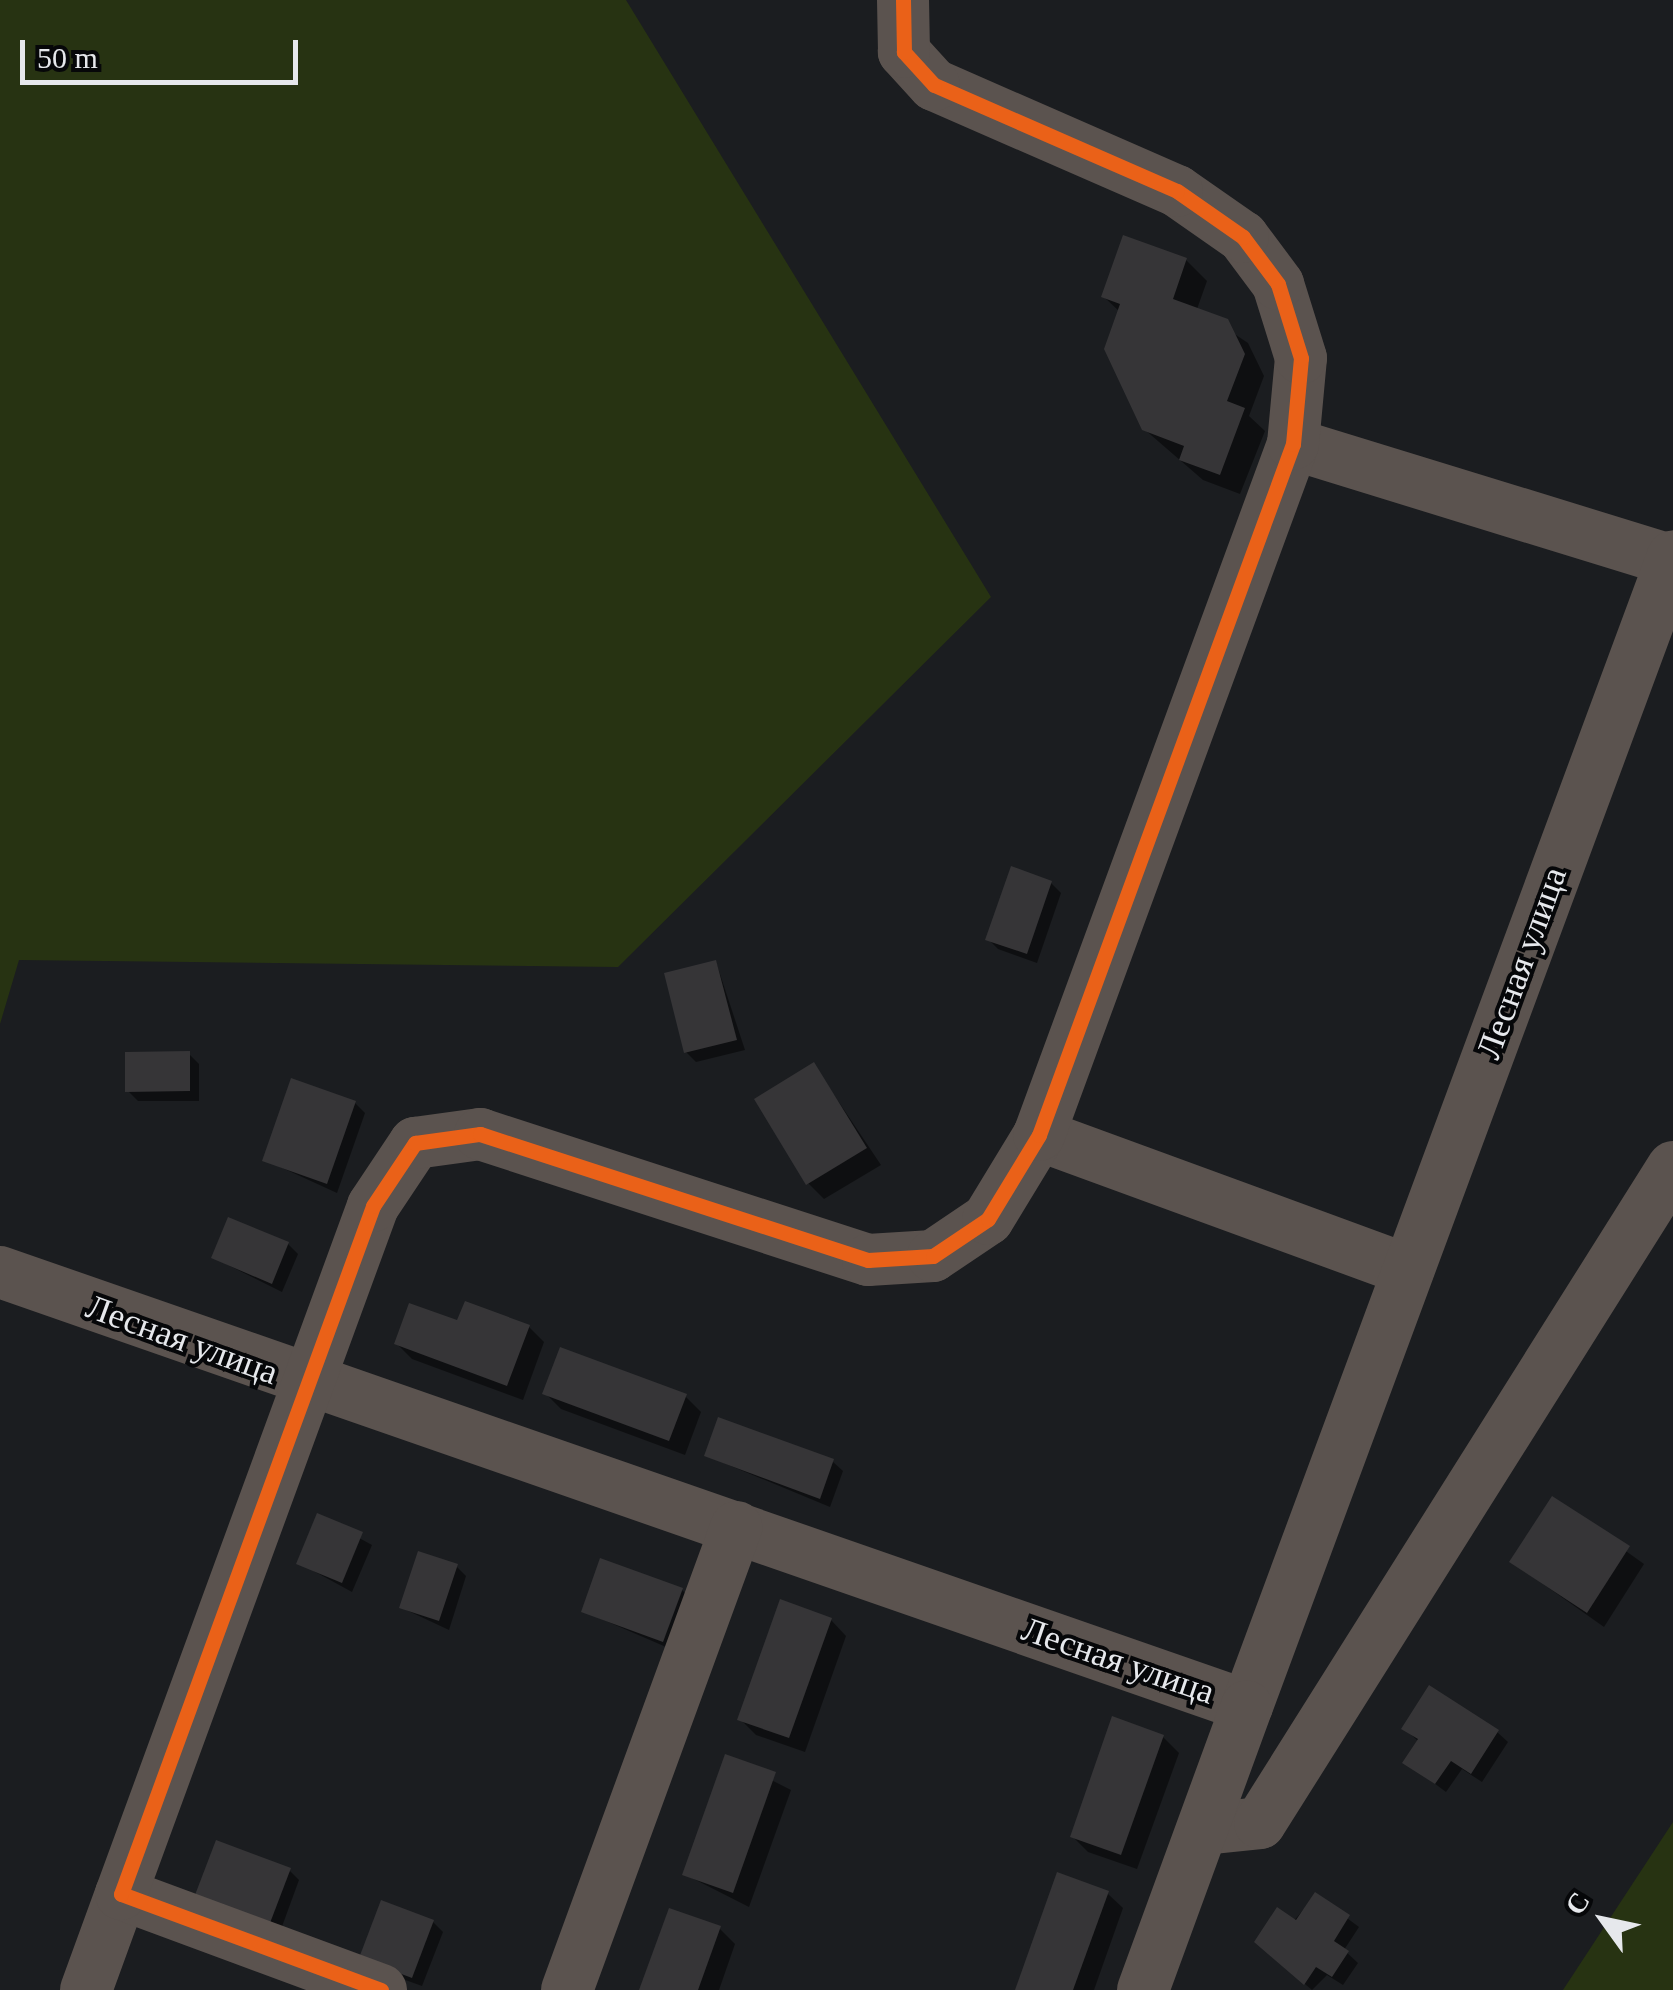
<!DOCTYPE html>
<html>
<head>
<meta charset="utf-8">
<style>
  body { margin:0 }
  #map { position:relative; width:1673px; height:1990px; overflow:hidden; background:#1b1d20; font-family:"Times New Roman",serif }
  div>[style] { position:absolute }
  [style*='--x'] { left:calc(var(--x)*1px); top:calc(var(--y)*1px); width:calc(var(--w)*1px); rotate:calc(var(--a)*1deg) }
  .green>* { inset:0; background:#273312 }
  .shadow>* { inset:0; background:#0007 }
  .building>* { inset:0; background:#363537 }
  .minor>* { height:52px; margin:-26px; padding:0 26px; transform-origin:26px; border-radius:26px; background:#5b534f }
  .cycleway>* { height:15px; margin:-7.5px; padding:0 7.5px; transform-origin:7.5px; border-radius:7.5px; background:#ea6118 }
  span { translate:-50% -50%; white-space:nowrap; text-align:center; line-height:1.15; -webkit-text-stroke:8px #060709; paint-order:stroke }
  .street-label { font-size:35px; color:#e6e8ec }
  .north { position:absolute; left:1553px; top:1870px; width:100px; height:100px; -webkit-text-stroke:8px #060709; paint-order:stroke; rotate:303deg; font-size:28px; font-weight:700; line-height:40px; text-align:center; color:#e6e8ec }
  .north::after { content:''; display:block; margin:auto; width:35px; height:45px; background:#e6e8ec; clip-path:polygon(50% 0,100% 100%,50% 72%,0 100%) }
  .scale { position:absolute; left:20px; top:40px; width:278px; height:45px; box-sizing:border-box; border:5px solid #e6e8ec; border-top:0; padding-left:12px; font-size:30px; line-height:35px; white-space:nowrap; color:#e6e8ec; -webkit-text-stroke:8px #060709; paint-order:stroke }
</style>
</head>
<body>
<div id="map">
  <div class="green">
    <i style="clip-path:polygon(0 0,626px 0,991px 597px,618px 967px,19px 960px,0 1024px)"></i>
    <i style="clip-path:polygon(1673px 1822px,1673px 1990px,1563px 1990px)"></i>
  </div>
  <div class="shadow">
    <i style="clip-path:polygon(1186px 260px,1207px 281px,1197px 309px,1248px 343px,1264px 376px,1249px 416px,1265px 431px,1240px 494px,1203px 480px,1144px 429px,1120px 312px,1104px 297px)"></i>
    <i style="clip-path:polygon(1051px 883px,1061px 893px,1037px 963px,998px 949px,988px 939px)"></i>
    <i style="clip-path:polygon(716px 962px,745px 1050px,696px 1062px,686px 1052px)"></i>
    <i style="clip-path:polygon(189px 1054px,199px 1064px,199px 1101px,138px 1101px,128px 1091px)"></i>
    <i style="clip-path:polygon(814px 1065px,881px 1165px,824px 1199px,808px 1183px)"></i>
    <i style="clip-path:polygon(355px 1103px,365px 1113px,337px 1193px,265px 1160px)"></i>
    <i style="clip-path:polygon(288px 1244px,298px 1254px,282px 1292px,214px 1258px)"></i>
    <i style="clip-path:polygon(458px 1324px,529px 1327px,544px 1342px,523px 1400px,412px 1359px,396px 1343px)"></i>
    <i style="clip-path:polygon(545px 1393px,685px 1396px,701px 1412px,685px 1455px,561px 1409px)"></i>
    <i style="clip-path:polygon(707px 1456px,832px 1461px,843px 1471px,830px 1507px)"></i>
    <i style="clip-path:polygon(1553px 1499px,1644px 1564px,1604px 1627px,1512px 1562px)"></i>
    <i style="clip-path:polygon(319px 1516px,372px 1545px,352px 1592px,299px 1563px)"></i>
    <i style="clip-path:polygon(456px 1566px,466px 1576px,449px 1630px,402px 1608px)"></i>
    <i style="clip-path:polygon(682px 1590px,692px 1600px,673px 1650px,583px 1611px)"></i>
    <i style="clip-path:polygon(831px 1620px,846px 1636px,805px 1752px,756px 1735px,740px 1719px)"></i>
    <i style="clip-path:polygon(1404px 1728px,1497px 1732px,1508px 1742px,1482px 1782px,1462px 1769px,1446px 1792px,1406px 1762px,1419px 1742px)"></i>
    <i style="clip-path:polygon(1163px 1737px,1179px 1753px,1137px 1869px,1088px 1852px,1073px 1837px)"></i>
    <i style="clip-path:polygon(726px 1757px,791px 1790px,749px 1907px,684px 1874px)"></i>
    <i style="clip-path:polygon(289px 1870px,299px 1880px,280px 1932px,208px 1905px)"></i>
    <i style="clip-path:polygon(1107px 1893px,1123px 1908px,1094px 1990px,1017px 1990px)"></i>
    <i style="clip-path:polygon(1316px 1895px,1359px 1927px,1344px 1950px,1358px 1963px,1343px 1985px,1327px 1975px,1312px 1990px,1267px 1952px)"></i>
    <i style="clip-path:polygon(433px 1922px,443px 1932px,422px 1986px,372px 1968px)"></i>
    <i style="clip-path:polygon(719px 1928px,735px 1944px,719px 1990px,642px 1990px)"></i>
  </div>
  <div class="building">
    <i style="clip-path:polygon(1123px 235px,1187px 258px,1173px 299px,1228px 319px,1245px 354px,1227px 401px,1245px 408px,1220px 475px,1179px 460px,1184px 446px,1142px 430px,1104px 349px,1120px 304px,1101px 297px)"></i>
    <i style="clip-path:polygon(1011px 866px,1052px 881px,1027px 954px,985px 940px)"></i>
    <i style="clip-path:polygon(716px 960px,737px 1040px,684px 1053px,664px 973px)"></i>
    <i style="clip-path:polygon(190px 1051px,190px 1091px,125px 1092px,125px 1052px)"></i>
    <i style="clip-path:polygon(814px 1062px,867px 1148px,806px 1185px,754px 1099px)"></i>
    <i style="clip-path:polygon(291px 1078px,356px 1101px,327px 1184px,262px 1161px)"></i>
    <i style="clip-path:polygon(228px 1217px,289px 1242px,272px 1284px,211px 1258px)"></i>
    <i style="clip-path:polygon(465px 1301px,530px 1325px,507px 1386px,394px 1344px,409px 1303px,457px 1320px)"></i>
    <i style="clip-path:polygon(560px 1347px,687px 1394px,669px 1441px,542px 1394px)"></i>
    <i style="clip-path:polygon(718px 1417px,834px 1459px,820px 1499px,704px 1456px)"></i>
    <i style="clip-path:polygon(1552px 1496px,1630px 1546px,1587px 1613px,1509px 1562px)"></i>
    <i style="clip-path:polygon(317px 1513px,363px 1532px,342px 1583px,296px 1564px)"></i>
    <i style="clip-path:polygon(418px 1551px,458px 1564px,439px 1621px,399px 1608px)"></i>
    <i style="clip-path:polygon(600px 1558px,683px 1588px,663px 1642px,581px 1612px)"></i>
    <i style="clip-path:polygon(780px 1599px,832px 1618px,789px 1738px,737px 1720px)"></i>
    <i style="clip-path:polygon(1429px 1685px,1499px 1730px,1471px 1774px,1451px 1761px,1435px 1784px,1402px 1763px,1418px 1739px,1401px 1729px)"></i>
    <i style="clip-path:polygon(1112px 1716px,1164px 1735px,1121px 1855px,1070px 1837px)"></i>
    <i style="clip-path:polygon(725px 1754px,776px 1772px,733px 1893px,682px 1875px)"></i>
    <i style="clip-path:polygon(216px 1840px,291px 1868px,270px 1923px,195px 1895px)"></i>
    <i style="clip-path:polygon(1057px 1872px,1109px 1891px,1073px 1990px,1015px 1990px)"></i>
    <i style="clip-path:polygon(1315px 1892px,1350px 1915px,1334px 1941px,1349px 1951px,1332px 1977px,1316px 1967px,1304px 1985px,1254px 1942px,1277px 1907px,1296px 1920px)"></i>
    <i style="clip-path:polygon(381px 1900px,434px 1920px,412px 1978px,359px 1958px)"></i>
    <i style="clip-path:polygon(669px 1908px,721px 1926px,698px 1990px,639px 1990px)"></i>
  </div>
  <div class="minor">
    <i style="--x:1293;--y:444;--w:395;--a:17.1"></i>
    <i style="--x:1039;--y:1135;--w:393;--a:20.1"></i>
    <i style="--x:0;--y:1272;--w:1320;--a:19.19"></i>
    <i style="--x:1247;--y:1706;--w:1226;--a:-69.67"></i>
    <i style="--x:1204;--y:1829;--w:56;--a:-6.1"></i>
    <i style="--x:1260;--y:1823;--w:775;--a:-57.81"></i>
    <i style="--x:86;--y:1990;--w:102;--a:-70"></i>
    <i style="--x:381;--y:1990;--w:277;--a:-159.7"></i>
    <i style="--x:121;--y:1894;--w:733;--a:-69.88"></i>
    <i style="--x:373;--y:1206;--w:76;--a:-56.3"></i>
    <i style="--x:415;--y:1143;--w:66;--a:-7.9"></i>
    <i style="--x:480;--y:1134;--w:408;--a:18"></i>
    <i style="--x:868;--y:1260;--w:65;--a:-3.5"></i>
    <i style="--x:933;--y:1256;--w:66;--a:-33.9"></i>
    <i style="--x:988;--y:1219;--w:98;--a:-58.7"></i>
    <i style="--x:1039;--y:1135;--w:736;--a:-69.82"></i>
    <i style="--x:1293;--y:444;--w:86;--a:-84.7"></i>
    <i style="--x:1301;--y:358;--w:77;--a:-107.3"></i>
    <i style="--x:1278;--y:284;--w:59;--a:-126.7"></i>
    <i style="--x:1243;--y:237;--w:80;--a:-145.1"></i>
    <i style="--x:1177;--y:191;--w:265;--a:-156.4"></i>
    <i style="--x:934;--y:85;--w:45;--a:-132.3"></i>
    <i style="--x:904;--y:52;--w:52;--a:-91.1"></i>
    <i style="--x:567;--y:1990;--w:493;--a:-69.9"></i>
    <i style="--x:1143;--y:1990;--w:302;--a:-69.9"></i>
  </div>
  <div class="cycleway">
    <i style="--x:381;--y:1990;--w:277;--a:-159.7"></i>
    <i style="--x:121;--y:1894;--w:733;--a:-69.88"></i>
    <i style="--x:373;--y:1206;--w:76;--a:-56.3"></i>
    <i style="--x:415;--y:1143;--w:66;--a:-7.9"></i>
    <i style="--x:480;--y:1134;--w:408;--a:18"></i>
    <i style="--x:868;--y:1260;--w:65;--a:-3.5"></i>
    <i style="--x:933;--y:1256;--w:66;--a:-33.9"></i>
    <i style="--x:988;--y:1219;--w:98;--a:-58.7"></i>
    <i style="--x:1039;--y:1135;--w:736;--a:-69.82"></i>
    <i style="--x:1293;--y:444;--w:86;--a:-84.7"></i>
    <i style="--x:1301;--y:358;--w:77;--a:-107.3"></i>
    <i style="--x:1278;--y:284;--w:59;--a:-126.7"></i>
    <i style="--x:1243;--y:237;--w:80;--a:-145.1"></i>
    <i style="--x:1177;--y:191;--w:265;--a:-156.4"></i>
    <i style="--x:934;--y:85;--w:45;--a:-132.3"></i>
    <i style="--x:904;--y:52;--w:52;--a:-91.1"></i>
  </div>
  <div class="street-label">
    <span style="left:1522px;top:963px;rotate:-70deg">Лесная улица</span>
    <span style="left:182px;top:1340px;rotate:20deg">Лесная улица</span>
    <span style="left:1118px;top:1661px;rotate:19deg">Лесная улица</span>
  </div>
  <div class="north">С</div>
  <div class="scale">50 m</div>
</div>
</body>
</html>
